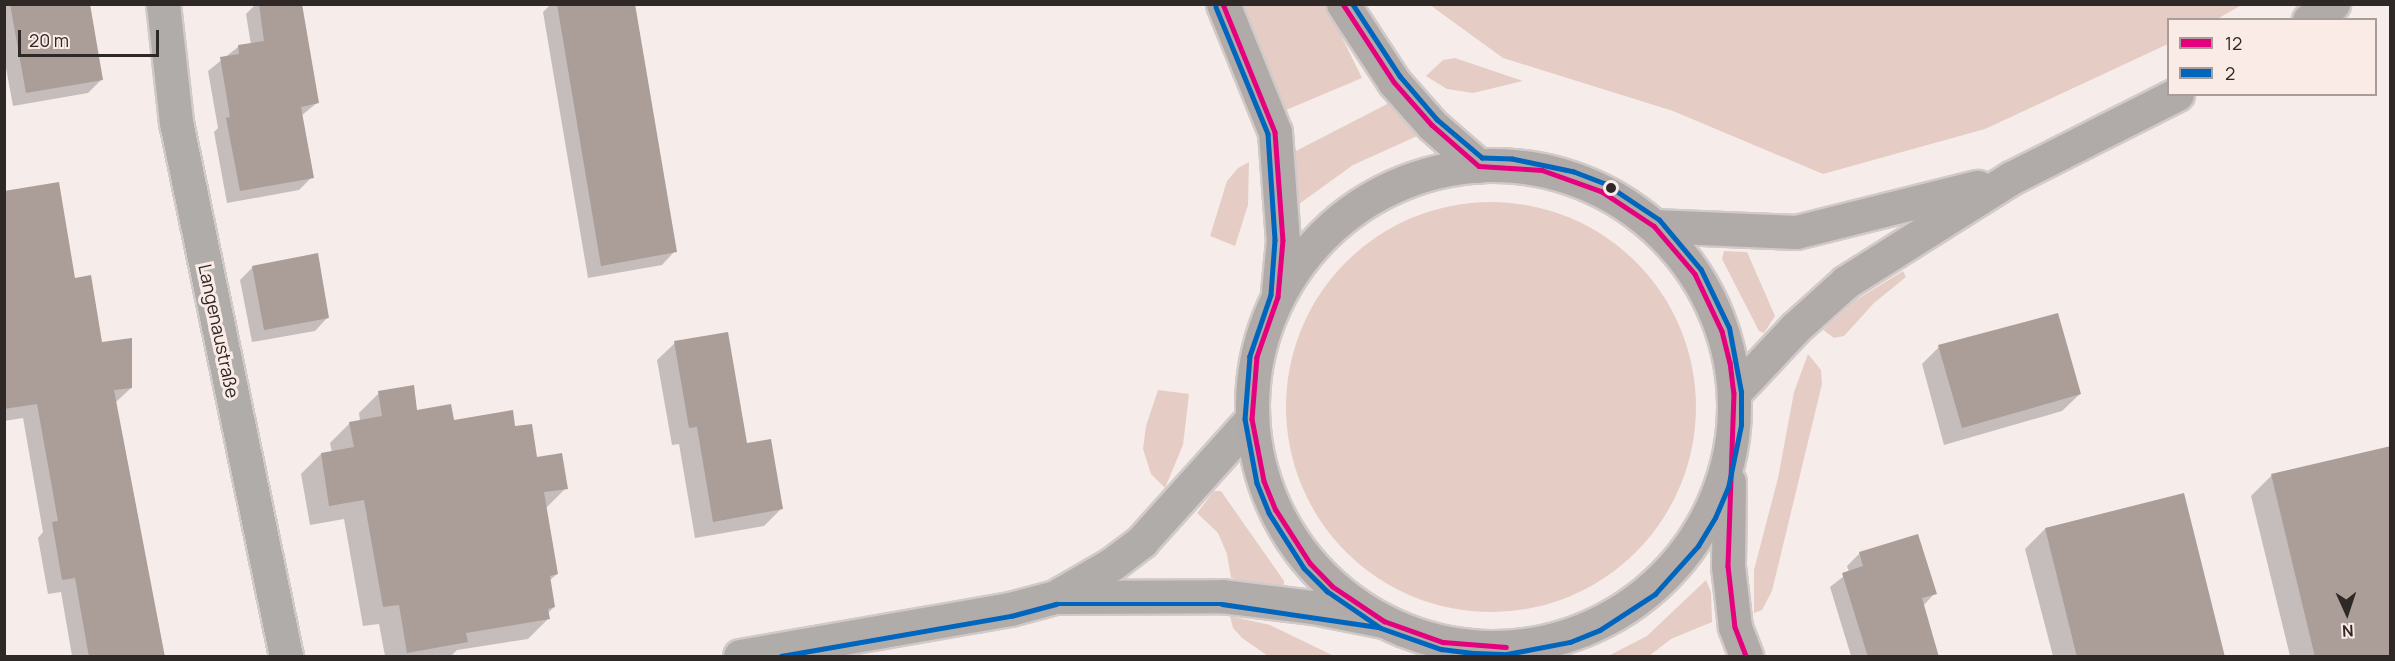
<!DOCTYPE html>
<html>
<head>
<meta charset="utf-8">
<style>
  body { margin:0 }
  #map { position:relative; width:2395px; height:661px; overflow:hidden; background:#f6edea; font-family:Manrope,sans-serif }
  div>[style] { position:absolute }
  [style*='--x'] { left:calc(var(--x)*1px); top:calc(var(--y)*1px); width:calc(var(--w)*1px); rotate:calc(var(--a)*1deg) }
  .green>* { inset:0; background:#e5cdc5 }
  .round { border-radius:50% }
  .shadow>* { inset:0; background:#0003 }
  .building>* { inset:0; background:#ab9d98 }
  .roads { filter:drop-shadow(2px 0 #d1cac8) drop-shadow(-2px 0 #d1cac8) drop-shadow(0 2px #d1cac8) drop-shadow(0 -2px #d1cac8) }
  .street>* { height:33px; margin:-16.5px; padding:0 16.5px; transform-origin:16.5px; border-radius:16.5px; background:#b0acaa }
  .secondary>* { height:33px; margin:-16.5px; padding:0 16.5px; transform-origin:16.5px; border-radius:16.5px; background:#b0aba9 }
  .secondary>.ring { margin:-16.5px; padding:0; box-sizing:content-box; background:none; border:33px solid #b0aba9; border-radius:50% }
  .bus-1>* { height:4.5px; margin:-2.25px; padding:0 2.25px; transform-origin:2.25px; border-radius:2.25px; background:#e5007d }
  .bus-2>* { height:4.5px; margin:-2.25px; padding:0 2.25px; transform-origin:2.25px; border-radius:2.25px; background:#0065bd }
  .dots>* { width:16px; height:16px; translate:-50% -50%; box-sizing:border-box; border:3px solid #faebe6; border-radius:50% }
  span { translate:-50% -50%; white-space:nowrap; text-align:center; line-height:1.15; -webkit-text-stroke:6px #faebe6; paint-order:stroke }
  .street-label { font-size:18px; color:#2e2826 }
  .frame { position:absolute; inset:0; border:6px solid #2e2826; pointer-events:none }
  .legend { position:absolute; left:2167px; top:18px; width:210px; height:78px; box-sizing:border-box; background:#faebe6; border:2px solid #a89d99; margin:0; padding:8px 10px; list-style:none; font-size:18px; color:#2e2826 }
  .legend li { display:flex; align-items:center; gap:12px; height:30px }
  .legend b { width:30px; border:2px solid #a89d99 }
  .north { position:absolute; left:2317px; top:583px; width:60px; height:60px; -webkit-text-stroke:4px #faebe6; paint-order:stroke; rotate:177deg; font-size:16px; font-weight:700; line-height:24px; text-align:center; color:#2e2826 }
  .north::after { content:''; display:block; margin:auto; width:21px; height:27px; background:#2e2826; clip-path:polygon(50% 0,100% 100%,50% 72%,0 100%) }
  .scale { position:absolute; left:18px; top:30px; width:141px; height:27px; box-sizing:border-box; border:3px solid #2e2826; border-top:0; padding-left:8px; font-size:18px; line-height:21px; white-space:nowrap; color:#2e2826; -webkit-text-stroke:4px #faebe6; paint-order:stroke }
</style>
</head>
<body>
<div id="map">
  <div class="green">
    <i style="clip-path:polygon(1243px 5px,1326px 5px,1362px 78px,1286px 110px)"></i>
    <i style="clip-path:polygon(1430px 5px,2242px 5px,2217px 19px,2168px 20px,2168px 44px,1985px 129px,1823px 174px,1673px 111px,1503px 58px)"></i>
    <i style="clip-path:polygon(1455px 58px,1523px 81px,1473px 93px,1447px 89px,1426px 76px,1443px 60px)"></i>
    <i style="clip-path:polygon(1389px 103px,1424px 133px,1353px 165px,1288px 212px,1292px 153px)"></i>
    <i style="clip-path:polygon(1249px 162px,1248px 205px,1235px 246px,1210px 236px,1227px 181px,1238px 168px)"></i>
    <i class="round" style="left:1286px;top:202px;width:410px;height:410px"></i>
    <i style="clip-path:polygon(1724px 251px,1747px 252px,1775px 316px,1764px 333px,1759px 331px,1722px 259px)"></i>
    <i style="clip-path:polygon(1903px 271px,1906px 277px,1874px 303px,1844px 336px,1834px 338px,1823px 330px,1856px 300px)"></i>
    <i style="clip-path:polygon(1808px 354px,1821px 370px,1822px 384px,1772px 591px,1762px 610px,1754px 613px,1754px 570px,1778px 478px,1794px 392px)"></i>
    <i style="clip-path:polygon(1158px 390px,1189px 394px,1183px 445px,1165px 488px,1151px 474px,1143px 449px,1146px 426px)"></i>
    <i style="clip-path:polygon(1214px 491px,1221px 491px,1284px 581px,1284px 590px,1231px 578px,1227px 554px,1218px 533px,1197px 513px)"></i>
    <i style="clip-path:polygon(1706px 580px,1711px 592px,1712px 622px,1671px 639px,1649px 656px,1608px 656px,1647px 636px)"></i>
    <i style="clip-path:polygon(1230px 616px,1270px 625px,1334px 656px,1268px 656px,1242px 638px,1233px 628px)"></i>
  </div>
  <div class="shadow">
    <i style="clip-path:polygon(4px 4px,89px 4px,102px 79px,88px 93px,13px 106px,4px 57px)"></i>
    <i style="clip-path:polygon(256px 4px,300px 4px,318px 102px,301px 116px,312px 177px,299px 190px,227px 203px,214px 132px,218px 128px,208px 71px,238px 47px,251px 45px,246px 14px)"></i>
    <i style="clip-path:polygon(551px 4px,634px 4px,675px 251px,662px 265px,588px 278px,543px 12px)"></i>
    <i style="clip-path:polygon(4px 193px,74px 280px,101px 343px,131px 388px,115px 403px,163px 656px,72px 656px,61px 592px,48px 594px,38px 538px,43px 532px,23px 418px,4px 421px)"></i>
    <i style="clip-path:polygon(253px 267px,328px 317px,315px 331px,252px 342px,240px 280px)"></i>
    <i style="clip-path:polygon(675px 343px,746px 445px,781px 509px,764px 526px,695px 538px,679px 444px,672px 445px,657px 360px)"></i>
    <i style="clip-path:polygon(1939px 347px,2080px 394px,2062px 411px,1944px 445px,1922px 364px)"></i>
    <i style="clip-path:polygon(379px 393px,416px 411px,453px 422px,514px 428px,536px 458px,566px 488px,545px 509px,557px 574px,549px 581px,554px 607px,547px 614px,548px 619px,528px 639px,457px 650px,451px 656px,385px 656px,379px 624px,363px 626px,344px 519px,310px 525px,301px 474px,321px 454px,332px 453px,330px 443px,350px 423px,360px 421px,359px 413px)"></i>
    <i style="clip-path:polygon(2390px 447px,2390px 656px,2290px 656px,2251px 496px,2271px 476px)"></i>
    <i style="clip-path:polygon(2045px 529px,2223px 656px,2053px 656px,2025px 549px)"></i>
    <i style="clip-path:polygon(1860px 553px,1935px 593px,1923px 606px,1938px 656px,1851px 656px,1830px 587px,1849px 572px,1847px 566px)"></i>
  </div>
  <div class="building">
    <i style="clip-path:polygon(10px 4px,90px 4px,103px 80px,26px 93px)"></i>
    <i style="clip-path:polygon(259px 4px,302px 4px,319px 103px,301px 107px,314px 178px,240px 191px,226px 118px,230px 117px,220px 57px,239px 54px,238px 45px,264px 41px)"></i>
    <i style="clip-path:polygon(557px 4px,635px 4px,677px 252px,601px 266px)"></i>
    <i style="clip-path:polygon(59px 182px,75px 278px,91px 275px,102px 342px,132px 338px,132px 388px,114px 390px,165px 657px,89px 657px,75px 578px,62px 580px,52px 522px,58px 521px,37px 404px,4px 409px,4px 191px)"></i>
    <i style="clip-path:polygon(318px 253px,329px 318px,264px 330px,252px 266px)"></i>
    <i style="clip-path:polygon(2058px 313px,2081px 394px,1962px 428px,1938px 345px)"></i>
    <i style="clip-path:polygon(728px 332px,747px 443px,771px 439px,783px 509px,713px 522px,697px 427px,689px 428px,674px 341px)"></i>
    <i style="clip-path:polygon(414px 385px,417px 410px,451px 404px,454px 420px,513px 410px,515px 426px,532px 424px,537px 457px,562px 453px,568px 489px,544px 492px,558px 574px,550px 576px,555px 607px,548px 609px,550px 619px,466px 633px,468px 642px,407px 653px,399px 605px,383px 607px,364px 500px,329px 506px,321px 453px,354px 447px,349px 422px,382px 416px,378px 391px)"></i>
    <i style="clip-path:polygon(2391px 446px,2391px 657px,2315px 657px,2271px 474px)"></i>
    <i style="clip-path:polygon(2184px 493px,2225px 657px,2077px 657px,2045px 528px)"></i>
    <i style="clip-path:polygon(1918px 534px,1937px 594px,1922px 598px,1939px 657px,1868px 657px,1842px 573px,1863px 566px,1859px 552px)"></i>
  </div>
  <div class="roads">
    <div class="street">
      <i style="--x:163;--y:4;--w:119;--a:83.7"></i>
      <i style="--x:176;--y:122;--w:545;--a:78.36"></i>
      <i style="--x:1060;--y:594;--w:60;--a:-30"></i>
      <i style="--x:1112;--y:564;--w:38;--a:-37"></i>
      <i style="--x:1142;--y:541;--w:164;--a:-48"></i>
      <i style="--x:740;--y:656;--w:274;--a:-9.9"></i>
      <i style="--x:1010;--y:609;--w:47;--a:-14.9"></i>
      <i style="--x:1055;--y:597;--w:167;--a:-0.3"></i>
      <i style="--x:1222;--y:596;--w:92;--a:6.9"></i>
      <i style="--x:1313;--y:607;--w:72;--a:11.2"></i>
    </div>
    <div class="secondary">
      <i style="--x:1223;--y:4;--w:138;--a:67.9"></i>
      <i style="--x:1275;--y:132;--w:108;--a:85.8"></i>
      <i style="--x:1283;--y:240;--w:52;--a:95.5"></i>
      <i style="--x:1343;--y:4;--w:93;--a:56.8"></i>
      <i style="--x:1394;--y:82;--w:57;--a:48.5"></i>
      <i style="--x:1432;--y:125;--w:62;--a:41.1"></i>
      <i style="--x:2309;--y:20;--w:29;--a:-34"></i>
      <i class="ring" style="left:1252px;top:165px;width:449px;height:449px"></i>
      <i style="--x:1654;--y:226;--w:142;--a:2.4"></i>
      <i style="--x:1796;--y:232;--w:187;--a:-14"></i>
      <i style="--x:1734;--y:393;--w:89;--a:-46.8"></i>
      <i style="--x:1795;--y:328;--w:69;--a:-42"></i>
      <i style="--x:1846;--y:282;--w:195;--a:-32.2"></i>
      <i style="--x:2011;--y:178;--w:186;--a:-26.8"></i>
      <i style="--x:1729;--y:482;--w:84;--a:90.7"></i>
      <i style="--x:1728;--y:566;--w:61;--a:83.5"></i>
      <i style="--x:1735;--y:627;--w:31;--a:69"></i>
    </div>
  </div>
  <div class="bus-1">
    <i style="--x:1223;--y:4;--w:138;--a:67.9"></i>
    <i style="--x:1275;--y:132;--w:108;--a:85.8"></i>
    <i style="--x:1283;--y:240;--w:57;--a:95"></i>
    <i style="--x:1278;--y:297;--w:64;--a:109.3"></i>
    <i style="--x:1257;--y:357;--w:62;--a:94.6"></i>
    <i style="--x:1252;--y:419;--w:63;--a:79"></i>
    <i style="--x:1264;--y:481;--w:31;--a:68"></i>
    <i style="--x:1276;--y:510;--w:63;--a:57.3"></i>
    <i style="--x:1310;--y:563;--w:32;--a:46"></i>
    <i style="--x:1332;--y:586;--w:63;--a:33.9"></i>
    <i style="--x:1384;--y:621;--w:63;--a:19.6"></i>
    <i style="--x:1443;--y:642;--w:63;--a:4.5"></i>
    <i style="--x:1343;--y:4;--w:93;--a:56.8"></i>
    <i style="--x:1394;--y:82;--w:57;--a:48.5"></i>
    <i style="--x:1432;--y:125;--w:62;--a:41.1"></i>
    <i style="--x:1479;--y:166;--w:63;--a:3.6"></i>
    <i style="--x:1542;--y:170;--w:63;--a:19.6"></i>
    <i style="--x:1601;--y:191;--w:64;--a:33.4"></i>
    <i style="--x:1654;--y:226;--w:63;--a:49.5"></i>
    <i style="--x:1695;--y:274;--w:63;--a:64.7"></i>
    <i style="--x:1722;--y:331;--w:32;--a:76"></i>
    <i style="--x:1730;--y:362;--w:31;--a:83"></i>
    <i style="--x:1734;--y:393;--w:173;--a:92"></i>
    <i style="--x:1728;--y:566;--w:61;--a:83.5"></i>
    <i style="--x:1735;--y:627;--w:31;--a:69"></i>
  </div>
  <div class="bus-2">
    <i style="--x:1216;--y:7;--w:137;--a:67.7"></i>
    <i style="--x:1268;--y:134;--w:106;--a:86.2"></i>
    <i style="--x:1275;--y:240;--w:55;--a:94.2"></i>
    <i style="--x:1271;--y:295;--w:65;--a:109"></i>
    <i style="--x:1250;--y:356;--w:63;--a:94.5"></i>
    <i style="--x:1245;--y:419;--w:65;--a:79.4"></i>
    <i style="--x:1257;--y:483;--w:32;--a:68"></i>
    <i style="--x:1269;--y:513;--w:65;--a:57.5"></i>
    <i style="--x:1304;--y:568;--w:33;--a:45"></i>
    <i style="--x:1327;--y:591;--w:65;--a:34.4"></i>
    <i style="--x:1381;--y:628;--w:64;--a:19.3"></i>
    <i style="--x:1441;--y:649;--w:34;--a:7"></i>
    <i style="--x:1475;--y:653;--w:32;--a:2"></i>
    <i style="--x:1507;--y:654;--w:64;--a:-10.8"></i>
    <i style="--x:1570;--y:642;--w:32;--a:-22"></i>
    <i style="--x:1600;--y:630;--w:66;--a:-33.2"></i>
    <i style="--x:1655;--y:594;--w:64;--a:-48.1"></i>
    <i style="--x:1698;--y:546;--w:33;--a:-59"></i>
    <i style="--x:1715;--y:518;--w:33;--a:-67"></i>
    <i style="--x:1728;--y:488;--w:64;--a:-78.3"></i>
    <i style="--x:1741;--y:425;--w:33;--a:-90"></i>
    <i style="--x:1741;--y:392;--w:65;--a:-100.6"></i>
    <i style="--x:1729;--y:328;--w:64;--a:-115.8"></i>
    <i style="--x:1701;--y:270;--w:65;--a:-130"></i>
    <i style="--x:1659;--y:220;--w:65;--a:-146.3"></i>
    <i style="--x:1605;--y:184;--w:33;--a:-159"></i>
    <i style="--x:1574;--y:172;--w:63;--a:-168.2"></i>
    <i style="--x:1512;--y:159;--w:30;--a:-178"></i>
    <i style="--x:1482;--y:158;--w:59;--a:-139.8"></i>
    <i style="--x:1437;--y:120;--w:57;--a:-130.7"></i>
    <i style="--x:1400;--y:77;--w:87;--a:-123.3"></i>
    <i style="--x:781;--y:656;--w:233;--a:-9.9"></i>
    <i style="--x:1011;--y:616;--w:47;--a:-14.9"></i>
    <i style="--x:1056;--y:604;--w:166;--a:0"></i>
    <i style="--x:1222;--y:604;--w:157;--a:8.4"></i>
  </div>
  <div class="dots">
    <i style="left:1611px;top:188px;background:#2e2826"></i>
  </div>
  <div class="street-label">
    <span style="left:219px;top:331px;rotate:78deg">Langenaustraße</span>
  </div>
  <div class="frame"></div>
  <ul class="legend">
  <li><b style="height:8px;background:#e5007d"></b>12</li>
  <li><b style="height:8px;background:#0065bd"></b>2</li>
  </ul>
  <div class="north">N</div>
  <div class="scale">20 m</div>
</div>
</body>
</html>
